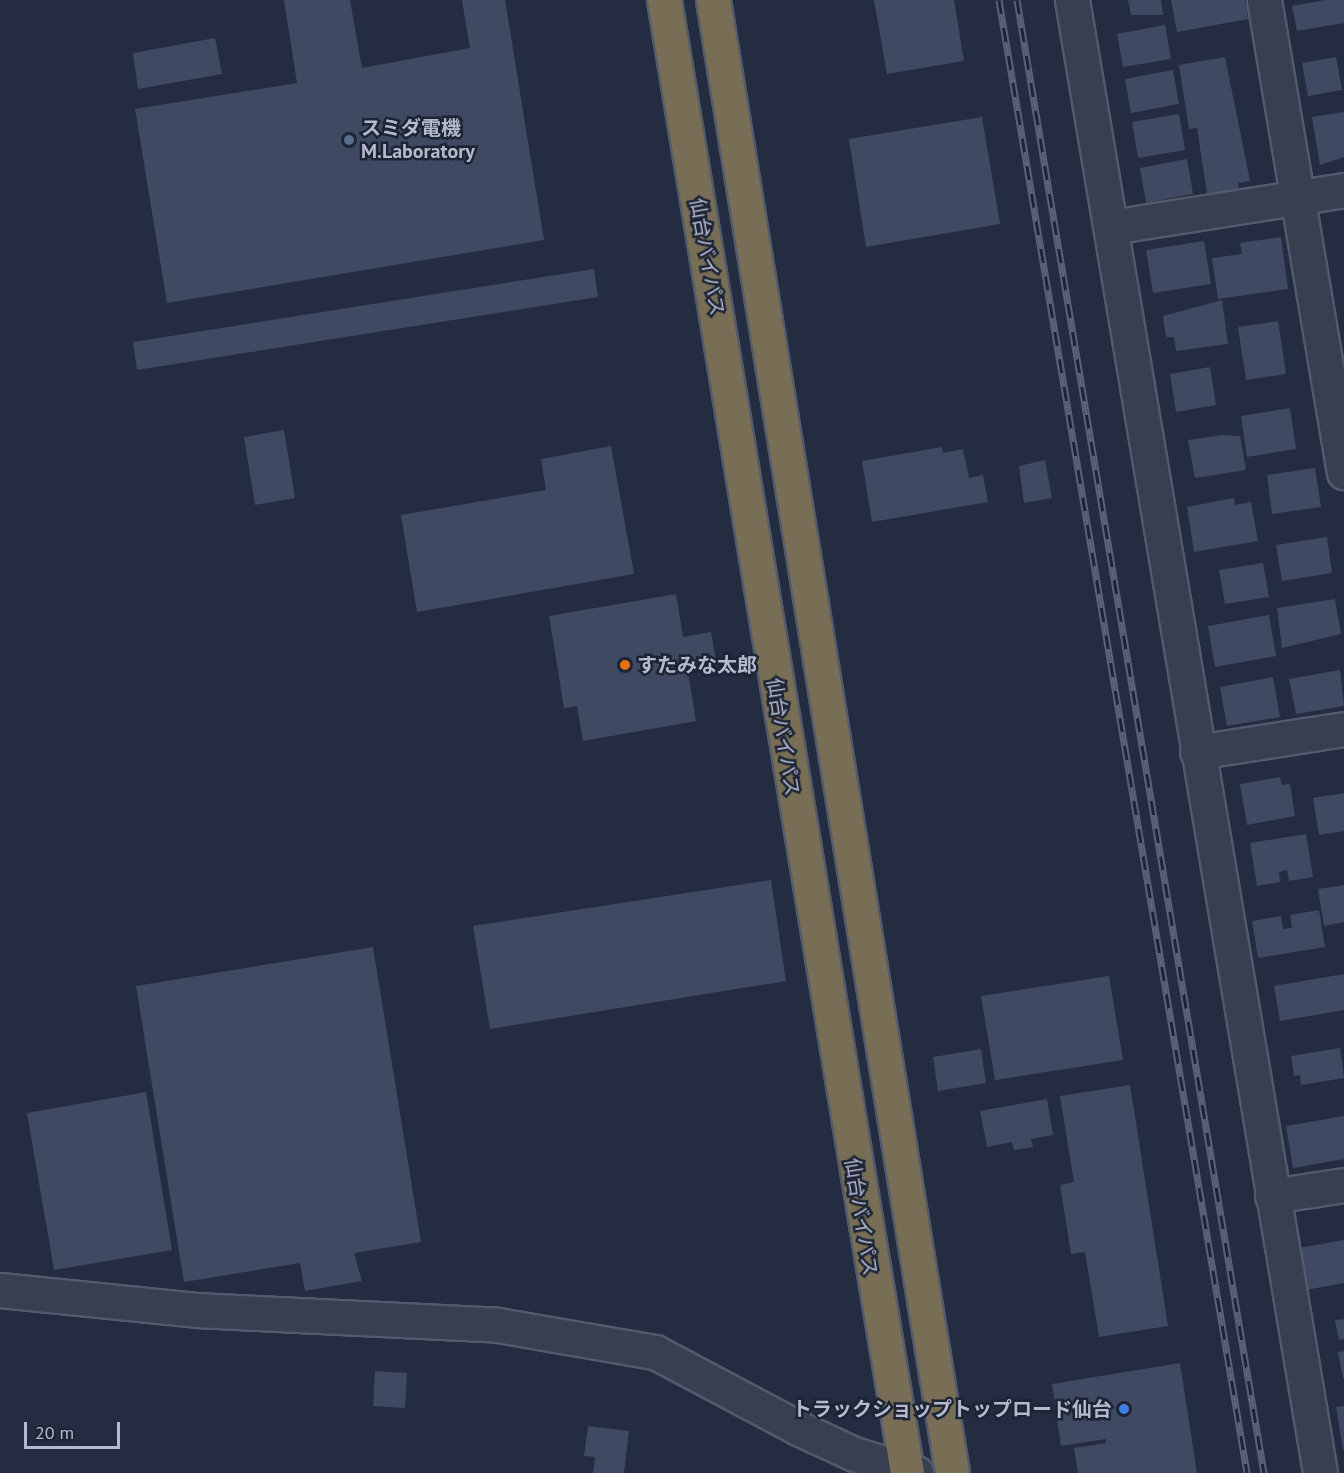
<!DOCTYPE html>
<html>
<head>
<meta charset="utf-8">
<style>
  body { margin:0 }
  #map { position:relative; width:1344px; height:1473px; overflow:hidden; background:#242c41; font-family:"PT Sans","Noto Sans JP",sans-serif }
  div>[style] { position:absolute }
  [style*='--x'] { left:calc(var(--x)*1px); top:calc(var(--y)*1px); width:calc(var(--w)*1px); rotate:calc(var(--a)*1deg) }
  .building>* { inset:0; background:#3f4961 }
  .roads { filter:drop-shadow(2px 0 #535a6b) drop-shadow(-2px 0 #535a6b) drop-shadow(0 2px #535a6b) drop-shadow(0 -2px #535a6b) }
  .street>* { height:33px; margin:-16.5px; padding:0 16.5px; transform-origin:16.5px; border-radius:16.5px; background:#383f50 }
  .highway>* { height:33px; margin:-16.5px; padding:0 16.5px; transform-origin:16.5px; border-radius:16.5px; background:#776e55 }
  .rail>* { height:7px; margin-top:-3.5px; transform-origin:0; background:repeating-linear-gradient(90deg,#1d2436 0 14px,#5a6278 0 28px); box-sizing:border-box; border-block:2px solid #5a6278 }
  .dots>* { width:16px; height:16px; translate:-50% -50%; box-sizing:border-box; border:3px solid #1d2436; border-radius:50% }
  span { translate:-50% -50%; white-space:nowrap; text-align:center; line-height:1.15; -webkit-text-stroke:5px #1d2436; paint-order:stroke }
  .poi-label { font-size:20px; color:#b4bacb; font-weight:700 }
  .left { translate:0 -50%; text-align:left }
  .right { translate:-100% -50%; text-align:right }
  .street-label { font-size:20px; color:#b4bacb }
  .scale { position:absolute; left:24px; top:1422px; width:96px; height:27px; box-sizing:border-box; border:3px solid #b4bacb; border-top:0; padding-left:8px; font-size:18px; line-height:21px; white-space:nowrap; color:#b4bacb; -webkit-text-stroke:4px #1d2436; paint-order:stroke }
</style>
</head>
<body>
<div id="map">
  <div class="building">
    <i style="clip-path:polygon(284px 0,350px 0,362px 68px,470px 48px,462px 0,505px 0,544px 240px,167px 303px,135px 109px,297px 83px)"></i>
    <i style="clip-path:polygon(874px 0,954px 0,964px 61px,887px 74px)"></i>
    <i style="clip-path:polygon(1128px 0,1161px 0,1163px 15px,1131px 15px)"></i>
    <i style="clip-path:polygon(1171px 0,1245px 0,1248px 19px,1177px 32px)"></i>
    <i style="clip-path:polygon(1325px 0,1344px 0,1344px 23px,1297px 31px,1292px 6px)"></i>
    <i style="clip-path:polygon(1165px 25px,1171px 59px,1123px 67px,1117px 34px)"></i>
    <i style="clip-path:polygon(215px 38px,222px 74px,138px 89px,133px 53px)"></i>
    <i style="clip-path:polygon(1225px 57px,1250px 181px,1238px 183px,1239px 189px,1207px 194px,1197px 128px,1189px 129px,1179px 65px)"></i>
    <i style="clip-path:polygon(1336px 57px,1342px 90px,1308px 96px,1302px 63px)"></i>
    <i style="clip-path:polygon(1173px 70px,1179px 104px,1131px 113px,1125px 79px)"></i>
    <i style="clip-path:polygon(1344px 112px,1344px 157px,1320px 165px,1312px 117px)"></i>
    <i style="clip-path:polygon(1179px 114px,1185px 150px,1138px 158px,1132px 122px)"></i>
    <i style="clip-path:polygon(982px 117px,1000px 224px,866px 247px,849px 139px)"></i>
    <i style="clip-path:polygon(1187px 159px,1193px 194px,1146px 203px,1140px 168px)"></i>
    <i style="clip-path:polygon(1281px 237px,1288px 289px,1218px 299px,1212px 258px,1242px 254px,1240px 243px)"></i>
    <i style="clip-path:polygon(1204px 241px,1211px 284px,1153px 293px,1146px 250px)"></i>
    <i style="clip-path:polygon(594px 269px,598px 297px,137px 370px,133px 342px)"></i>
    <i style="clip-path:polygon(1222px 300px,1228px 344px,1176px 351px,1174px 337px,1166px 337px,1163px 316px)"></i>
    <i style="clip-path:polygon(1278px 321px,1286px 374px,1246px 380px,1238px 327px)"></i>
    <i style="clip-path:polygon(1210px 367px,1216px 405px,1176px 412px,1170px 374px)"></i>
    <i style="clip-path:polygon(1290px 408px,1296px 449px,1247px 457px,1241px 416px)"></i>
    <i style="clip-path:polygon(284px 430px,295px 498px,255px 505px,244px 437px)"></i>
    <i style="clip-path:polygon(1223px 435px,1240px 436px,1246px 470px,1195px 478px,1188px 440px)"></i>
    <i style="clip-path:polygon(611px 446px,634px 574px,417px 612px,401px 515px,546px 490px,541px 459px)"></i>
    <i style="clip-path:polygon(942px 447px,943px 453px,963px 449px,969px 478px,983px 475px,988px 502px,872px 522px,862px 461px)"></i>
    <i style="clip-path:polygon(1045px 460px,1052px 498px,1024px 503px,1019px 466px)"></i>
    <i style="clip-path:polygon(1315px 468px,1321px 507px,1272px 514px,1267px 475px)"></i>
    <i style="clip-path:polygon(1234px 498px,1235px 505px,1251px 502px,1258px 541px,1194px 552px,1187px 507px)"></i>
    <i style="clip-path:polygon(1327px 537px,1332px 573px,1282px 581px,1276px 545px)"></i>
    <i style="clip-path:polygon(1263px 563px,1269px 597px,1225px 604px,1219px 570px)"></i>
    <i style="clip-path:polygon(676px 594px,683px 637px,711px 632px,717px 666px,688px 672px,696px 721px,583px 741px,577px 706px,564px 708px,549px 616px)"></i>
    <i style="clip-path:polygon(1335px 599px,1341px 634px,1282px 648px,1277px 608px)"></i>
    <i style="clip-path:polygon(1269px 615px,1276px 656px,1215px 667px,1208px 626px)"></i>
    <i style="clip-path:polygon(1340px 670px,1344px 706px,1296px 714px,1289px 679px)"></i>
    <i style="clip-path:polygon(1273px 677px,1280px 717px,1227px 726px,1220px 687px)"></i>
    <i style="clip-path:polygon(1280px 777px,1282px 785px,1290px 784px,1295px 816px,1247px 825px,1240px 784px)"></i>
    <i style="clip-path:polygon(1344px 793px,1344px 831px,1319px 835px,1313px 798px)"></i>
    <i style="clip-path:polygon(1306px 834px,1313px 877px,1289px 881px,1287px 870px,1279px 872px,1280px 882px,1257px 886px,1250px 843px)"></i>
    <i style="clip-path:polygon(771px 880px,786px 981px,490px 1029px,473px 926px)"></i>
    <i style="clip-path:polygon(1344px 885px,1344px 922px,1324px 926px,1318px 889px)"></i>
    <i style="clip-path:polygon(1319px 910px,1325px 947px,1258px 958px,1252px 921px,1281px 916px,1283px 929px,1292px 928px,1290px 915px)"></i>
    <i style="clip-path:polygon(373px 947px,421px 1242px,354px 1253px,362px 1281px,305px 1291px,300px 1263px,184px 1282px,136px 986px)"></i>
    <i style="clip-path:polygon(1344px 974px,1344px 1010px,1280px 1021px,1274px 986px)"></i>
    <i style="clip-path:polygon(1109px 976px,1123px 1060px,995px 1080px,981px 996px)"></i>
    <i style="clip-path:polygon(1340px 1048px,1344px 1078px,1301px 1085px,1300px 1075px,1294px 1076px,1291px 1056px)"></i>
    <i style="clip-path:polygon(981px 1049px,986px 1083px,938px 1091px,933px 1057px)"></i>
    <i style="clip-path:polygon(1130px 1085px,1168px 1326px,1099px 1337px,1085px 1252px,1071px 1254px,1060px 1185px,1074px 1182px,1060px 1096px)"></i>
    <i style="clip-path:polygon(146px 1092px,172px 1250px,54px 1270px,27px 1113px)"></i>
    <i style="clip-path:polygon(1047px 1099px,1053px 1135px,1031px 1139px,1033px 1147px,1014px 1150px,1012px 1142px,987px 1147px,980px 1111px)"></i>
    <i style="clip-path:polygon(1344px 1116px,1344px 1159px,1293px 1168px,1286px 1126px)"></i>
    <i style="clip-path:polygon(1344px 1240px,1344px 1283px,1306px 1290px,1299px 1248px)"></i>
    <i style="clip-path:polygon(1344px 1319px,1344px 1339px,1339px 1340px,1335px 1320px)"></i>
    <i style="clip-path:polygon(1344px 1351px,1344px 1379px,1343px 1379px,1338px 1352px)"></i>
    <i style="clip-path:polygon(1180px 1363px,1197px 1473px,1078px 1473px,1074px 1448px,1106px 1443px,1106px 1439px,1061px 1446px,1052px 1384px)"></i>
    <i style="clip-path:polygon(375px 1371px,407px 1373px,405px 1408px,373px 1406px)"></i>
    <i style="clip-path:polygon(1344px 1406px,1344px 1449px,1343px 1449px,1336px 1407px)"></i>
    <i style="clip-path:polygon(588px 1426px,629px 1431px,624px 1473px,593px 1473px,595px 1457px,584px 1456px)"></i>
  </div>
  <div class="roads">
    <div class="street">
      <i style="--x:1072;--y:0;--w:1494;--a:80.44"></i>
      <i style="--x:1264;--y:0;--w:479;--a:80.4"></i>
      <i style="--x:1111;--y:227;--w:236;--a:-9"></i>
      <i style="--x:1197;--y:752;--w:149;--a:-8.9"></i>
      <i style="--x:1272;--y:1196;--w:73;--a:-8.7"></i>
      <i style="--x:0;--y:1290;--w:197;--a:5.8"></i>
      <i style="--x:196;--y:1310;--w:302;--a:2.8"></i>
      <i style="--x:498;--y:1325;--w:159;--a:9.8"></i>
      <i style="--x:655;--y:1352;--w:162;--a:28"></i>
      <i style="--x:798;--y:1428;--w:62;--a:24.9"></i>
      <i style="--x:854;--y:1454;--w:65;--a:17"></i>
    </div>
    <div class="highway">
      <i style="--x:664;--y:0;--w:1493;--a:80.63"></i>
      <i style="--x:713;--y:0;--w:1492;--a:80.78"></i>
    </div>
  </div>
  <div class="rail">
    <i style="--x:999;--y:0;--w:1494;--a:80.44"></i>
    <i style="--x:1017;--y:0;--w:1494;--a:80.48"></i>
  </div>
  <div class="dots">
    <i style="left:349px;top:140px;background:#5c6f8a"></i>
    <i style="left:625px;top:665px;background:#e8710a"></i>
    <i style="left:1124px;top:1409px;background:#3f7fe0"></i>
  </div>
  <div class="poi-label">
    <span class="left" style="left:361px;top:140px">スミダ電機<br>M.Laboratory</span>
    <span class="left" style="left:637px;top:665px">すたみな太郎</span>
    <span class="right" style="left:1112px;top:1409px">トラックショップトップロード仙台</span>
  </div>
  <div class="street-label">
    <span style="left:707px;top:257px;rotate:80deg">仙台バイパス</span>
    <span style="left:783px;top:737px;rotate:81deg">仙台バイパス</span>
    <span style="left:861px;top:1217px;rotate:81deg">仙台バイパス</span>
  </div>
  <div class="scale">20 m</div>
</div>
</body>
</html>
